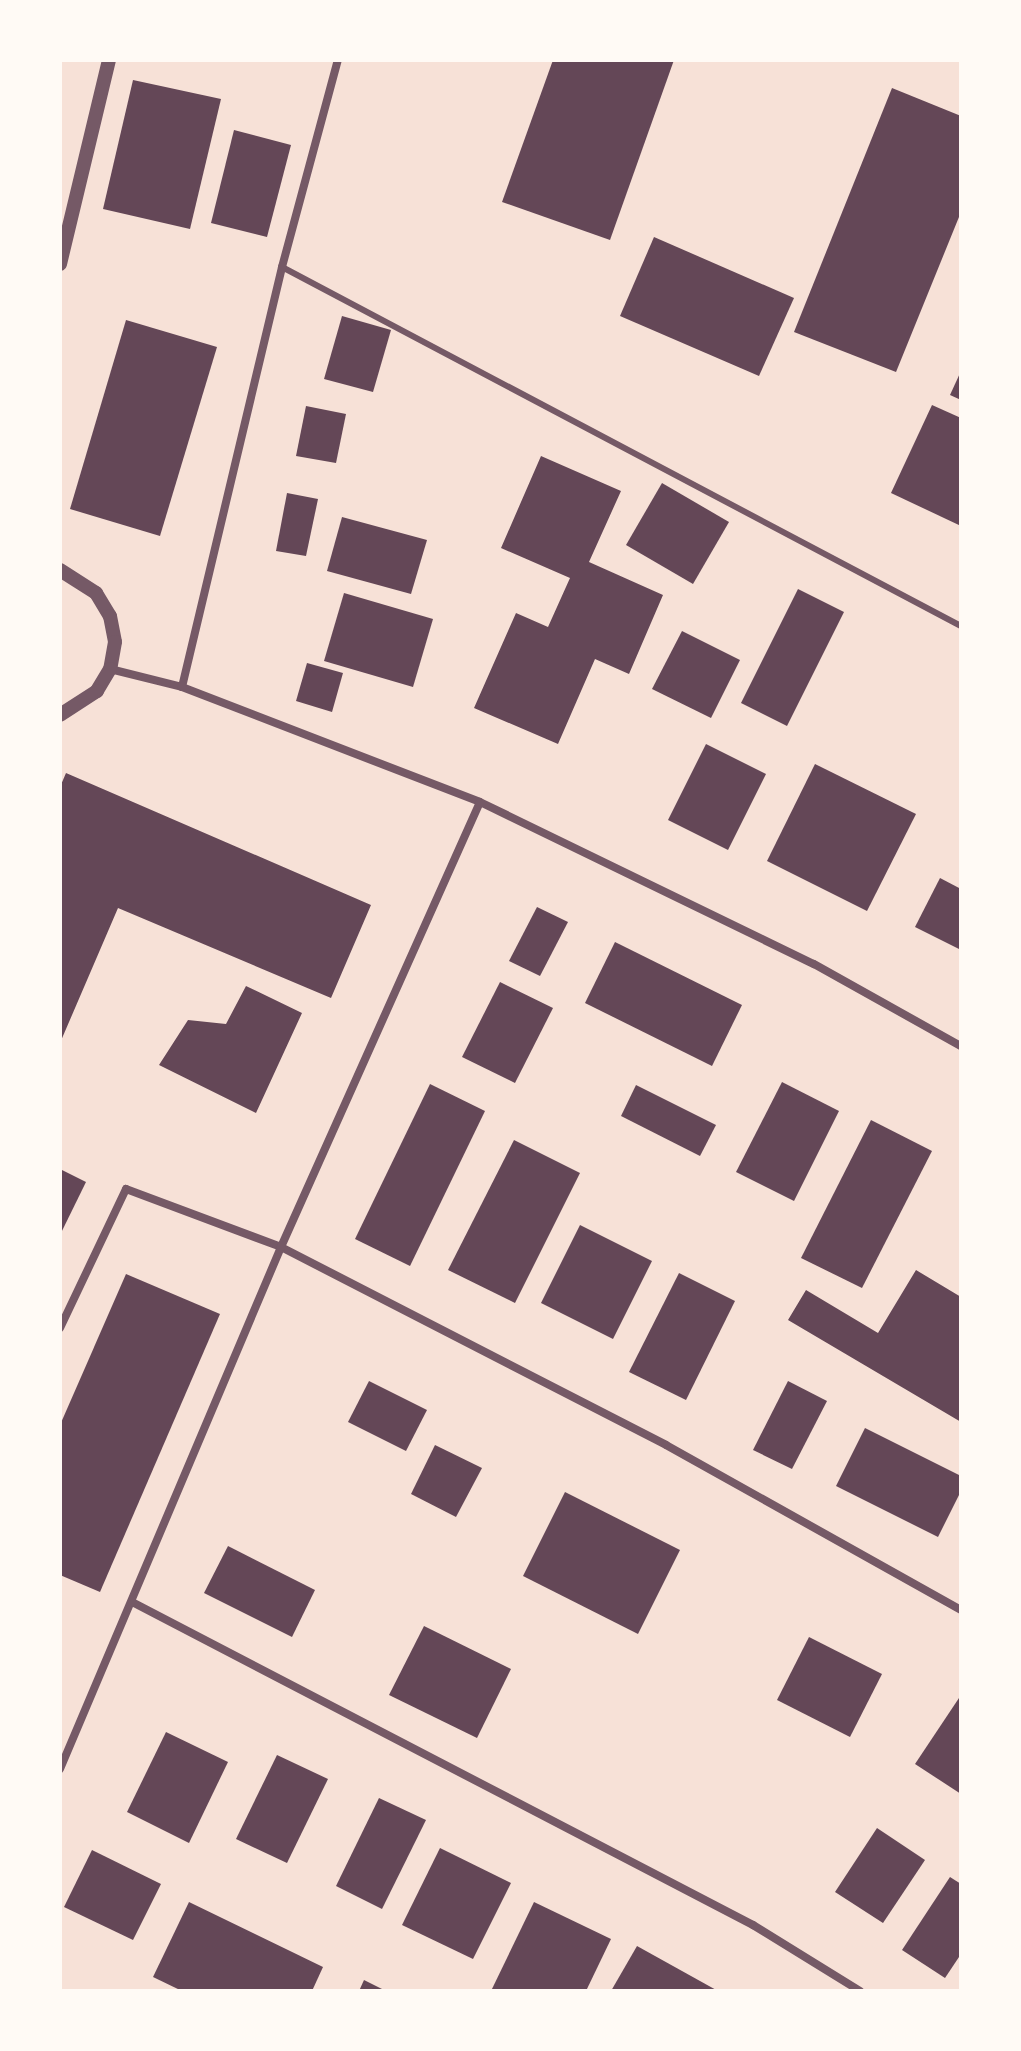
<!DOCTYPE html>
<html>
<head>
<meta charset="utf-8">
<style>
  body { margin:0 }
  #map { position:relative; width:1021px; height:2051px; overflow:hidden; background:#f7e1d7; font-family:Manrope,sans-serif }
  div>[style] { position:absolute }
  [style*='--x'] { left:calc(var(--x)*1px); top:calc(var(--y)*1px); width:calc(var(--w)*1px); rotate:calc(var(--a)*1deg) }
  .building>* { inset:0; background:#644757 }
  .service>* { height:6px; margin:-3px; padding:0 3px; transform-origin:3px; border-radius:3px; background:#755966 }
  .minor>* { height:8px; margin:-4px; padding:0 4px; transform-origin:4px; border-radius:4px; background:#755966 }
  .tertiary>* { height:14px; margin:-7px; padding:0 7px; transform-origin:7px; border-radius:7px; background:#755966 }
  span { translate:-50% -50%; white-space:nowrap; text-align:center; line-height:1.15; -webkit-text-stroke:7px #fffaf5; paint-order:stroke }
  .frame { position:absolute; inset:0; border:62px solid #fffaf5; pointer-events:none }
</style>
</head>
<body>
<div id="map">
  <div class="building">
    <i style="clip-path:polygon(553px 60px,674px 60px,610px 240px,502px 202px)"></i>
    <i style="clip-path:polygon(133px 80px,221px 99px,190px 229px,103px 209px)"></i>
    <i style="clip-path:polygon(892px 88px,961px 116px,961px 212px,896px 372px,794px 332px)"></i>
    <i style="clip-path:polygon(234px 130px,291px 145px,267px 237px,211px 223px)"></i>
    <i style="clip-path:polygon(654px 237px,794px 298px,759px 376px,620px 316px)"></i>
    <i style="clip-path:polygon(342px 316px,391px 330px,373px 392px,324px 379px)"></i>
    <i style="clip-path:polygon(126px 320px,217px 347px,160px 536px,70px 509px)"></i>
    <i style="clip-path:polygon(961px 371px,961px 400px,950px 395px)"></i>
    <i style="clip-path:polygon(932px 405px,961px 418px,961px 526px,891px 493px)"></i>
    <i style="clip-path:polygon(306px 406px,346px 414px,336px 463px,296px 456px)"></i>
    <i style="clip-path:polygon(541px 456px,621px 491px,589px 562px,663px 595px,629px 674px,595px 659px,558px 744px,474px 708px,516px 613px,548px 627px,570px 578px,501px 548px)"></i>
    <i style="clip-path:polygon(662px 483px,729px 522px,693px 584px,626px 545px)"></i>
    <i style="clip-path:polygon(287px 493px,318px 499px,306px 556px,276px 551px)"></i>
    <i style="clip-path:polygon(342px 517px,427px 540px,411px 594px,327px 571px)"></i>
    <i style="clip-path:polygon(798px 589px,844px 612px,787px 726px,741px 703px)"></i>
    <i style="clip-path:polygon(344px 593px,433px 619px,413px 687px,324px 661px)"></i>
    <i style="clip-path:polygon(682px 631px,740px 660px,711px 718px,652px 689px)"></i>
    <i style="clip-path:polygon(307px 663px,343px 673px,332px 712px,296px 701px)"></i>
    <i style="clip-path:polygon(706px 744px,766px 774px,728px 850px,668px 820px)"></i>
    <i style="clip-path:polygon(815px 764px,916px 814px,867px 911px,767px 861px)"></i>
    <i style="clip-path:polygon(66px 773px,371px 905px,331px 998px,118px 908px,60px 1043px,60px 787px)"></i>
    <i style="clip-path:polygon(940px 878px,961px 889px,961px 950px,915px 927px)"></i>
    <i style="clip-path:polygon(537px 907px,568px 922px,540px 976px,509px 961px)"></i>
    <i style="clip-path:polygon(615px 942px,742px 1005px,712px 1066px,585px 1003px)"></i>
    <i style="clip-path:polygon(500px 982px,553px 1008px,515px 1083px,462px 1057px)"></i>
    <i style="clip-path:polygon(246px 986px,302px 1013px,256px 1113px,159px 1065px,188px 1020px,226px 1024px)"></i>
    <i style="clip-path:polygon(782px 1082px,839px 1111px,794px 1201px,736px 1172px)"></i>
    <i style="clip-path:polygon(430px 1084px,485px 1111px,410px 1266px,355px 1239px)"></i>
    <i style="clip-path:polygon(636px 1085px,716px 1125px,700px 1156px,621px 1116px)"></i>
    <i style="clip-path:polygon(871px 1120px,932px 1151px,862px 1288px,801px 1258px)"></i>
    <i style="clip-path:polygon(514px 1140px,580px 1173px,515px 1303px,448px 1270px)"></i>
    <i style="clip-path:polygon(60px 1169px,86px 1182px,60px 1235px)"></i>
    <i style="clip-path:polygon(580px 1225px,652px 1261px,613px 1339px,541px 1303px)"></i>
    <i style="clip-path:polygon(916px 1270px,961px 1297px,961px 1422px,788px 1320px,806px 1290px,878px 1333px)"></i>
    <i style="clip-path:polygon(679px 1273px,735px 1301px,686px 1400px,629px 1372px)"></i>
    <i style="clip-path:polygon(126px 1274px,220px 1314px,100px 1592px,60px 1575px,60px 1425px)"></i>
    <i style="clip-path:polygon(369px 1381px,427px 1410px,406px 1451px,348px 1422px)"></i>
    <i style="clip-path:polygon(788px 1381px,827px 1401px,792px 1469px,753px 1450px)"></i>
    <i style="clip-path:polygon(865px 1428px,961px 1476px,961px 1491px,938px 1537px,836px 1486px)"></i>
    <i style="clip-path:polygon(435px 1445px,482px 1468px,456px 1517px,411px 1494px)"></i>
    <i style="clip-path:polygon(565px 1492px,680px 1550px,638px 1634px,523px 1576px)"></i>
    <i style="clip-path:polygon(228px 1546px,315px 1590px,292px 1637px,204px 1593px)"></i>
    <i style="clip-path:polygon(424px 1626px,511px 1669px,477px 1738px,389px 1695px)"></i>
    <i style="clip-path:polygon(809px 1637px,882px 1674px,850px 1737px,777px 1700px)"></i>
    <i style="clip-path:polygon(961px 1695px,961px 1794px,915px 1764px)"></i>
    <i style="clip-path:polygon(166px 1732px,228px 1762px,189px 1843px,127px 1812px)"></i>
    <i style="clip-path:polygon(277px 1755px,328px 1779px,287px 1863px,236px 1839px)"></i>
    <i style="clip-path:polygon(379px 1798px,426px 1820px,382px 1909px,336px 1886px)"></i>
    <i style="clip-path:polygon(877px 1828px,925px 1860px,883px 1923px,835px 1892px)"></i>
    <i style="clip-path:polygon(440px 1848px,511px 1883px,473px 1959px,402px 1925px)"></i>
    <i style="clip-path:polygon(92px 1850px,161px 1884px,133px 1940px,64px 1907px)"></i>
    <i style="clip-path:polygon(950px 1877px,961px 1884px,961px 1954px,945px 1978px,902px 1950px)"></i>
    <i style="clip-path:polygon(189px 1902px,323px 1967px,312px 1991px,182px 1991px,153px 1977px)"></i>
    <i style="clip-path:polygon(534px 1902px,611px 1939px,586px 1991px,491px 1991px)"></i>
    <i style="clip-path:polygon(637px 1946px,718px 1991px,611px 1991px)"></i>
    <i style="clip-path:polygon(364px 1980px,386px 1991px,359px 1991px)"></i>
  </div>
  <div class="service">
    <i style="--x:282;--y:267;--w:768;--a:27.87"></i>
  </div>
  <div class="minor">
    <i style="--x:110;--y:669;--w:74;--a:14"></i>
    <i style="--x:182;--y:687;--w:319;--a:21.1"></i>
    <i style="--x:480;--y:802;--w:371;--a:25.9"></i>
    <i style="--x:814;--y:964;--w:168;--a:29.2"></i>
    <i style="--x:182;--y:687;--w:432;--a:-76.6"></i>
    <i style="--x:282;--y:267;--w:214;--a:-74.9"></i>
    <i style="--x:60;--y:1328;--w:154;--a:-64.6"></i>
    <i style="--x:126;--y:1189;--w:165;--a:20.5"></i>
    <i style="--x:281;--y:1247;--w:433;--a:27.2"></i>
    <i style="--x:666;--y:1445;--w:338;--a:29.2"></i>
    <i style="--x:134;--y:1603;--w:698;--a:27.48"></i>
    <i style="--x:753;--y:1925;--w:126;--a:31.7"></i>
    <i style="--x:60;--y:1769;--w:567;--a:-67.05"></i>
    <i style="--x:281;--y:1247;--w:487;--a:-65.9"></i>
  </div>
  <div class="tertiary">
    <i style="--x:60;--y:264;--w:210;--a:-76.5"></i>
    <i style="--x:60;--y:570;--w:43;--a:32.6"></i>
    <i style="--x:96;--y:593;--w:27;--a:59"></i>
    <i style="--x:110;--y:616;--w:26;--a:79"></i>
    <i style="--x:115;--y:642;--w:27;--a:100"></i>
    <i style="--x:110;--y:669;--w:26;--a:121"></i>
    <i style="--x:97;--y:691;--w:44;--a:147"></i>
  </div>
  <div class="frame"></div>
</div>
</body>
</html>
